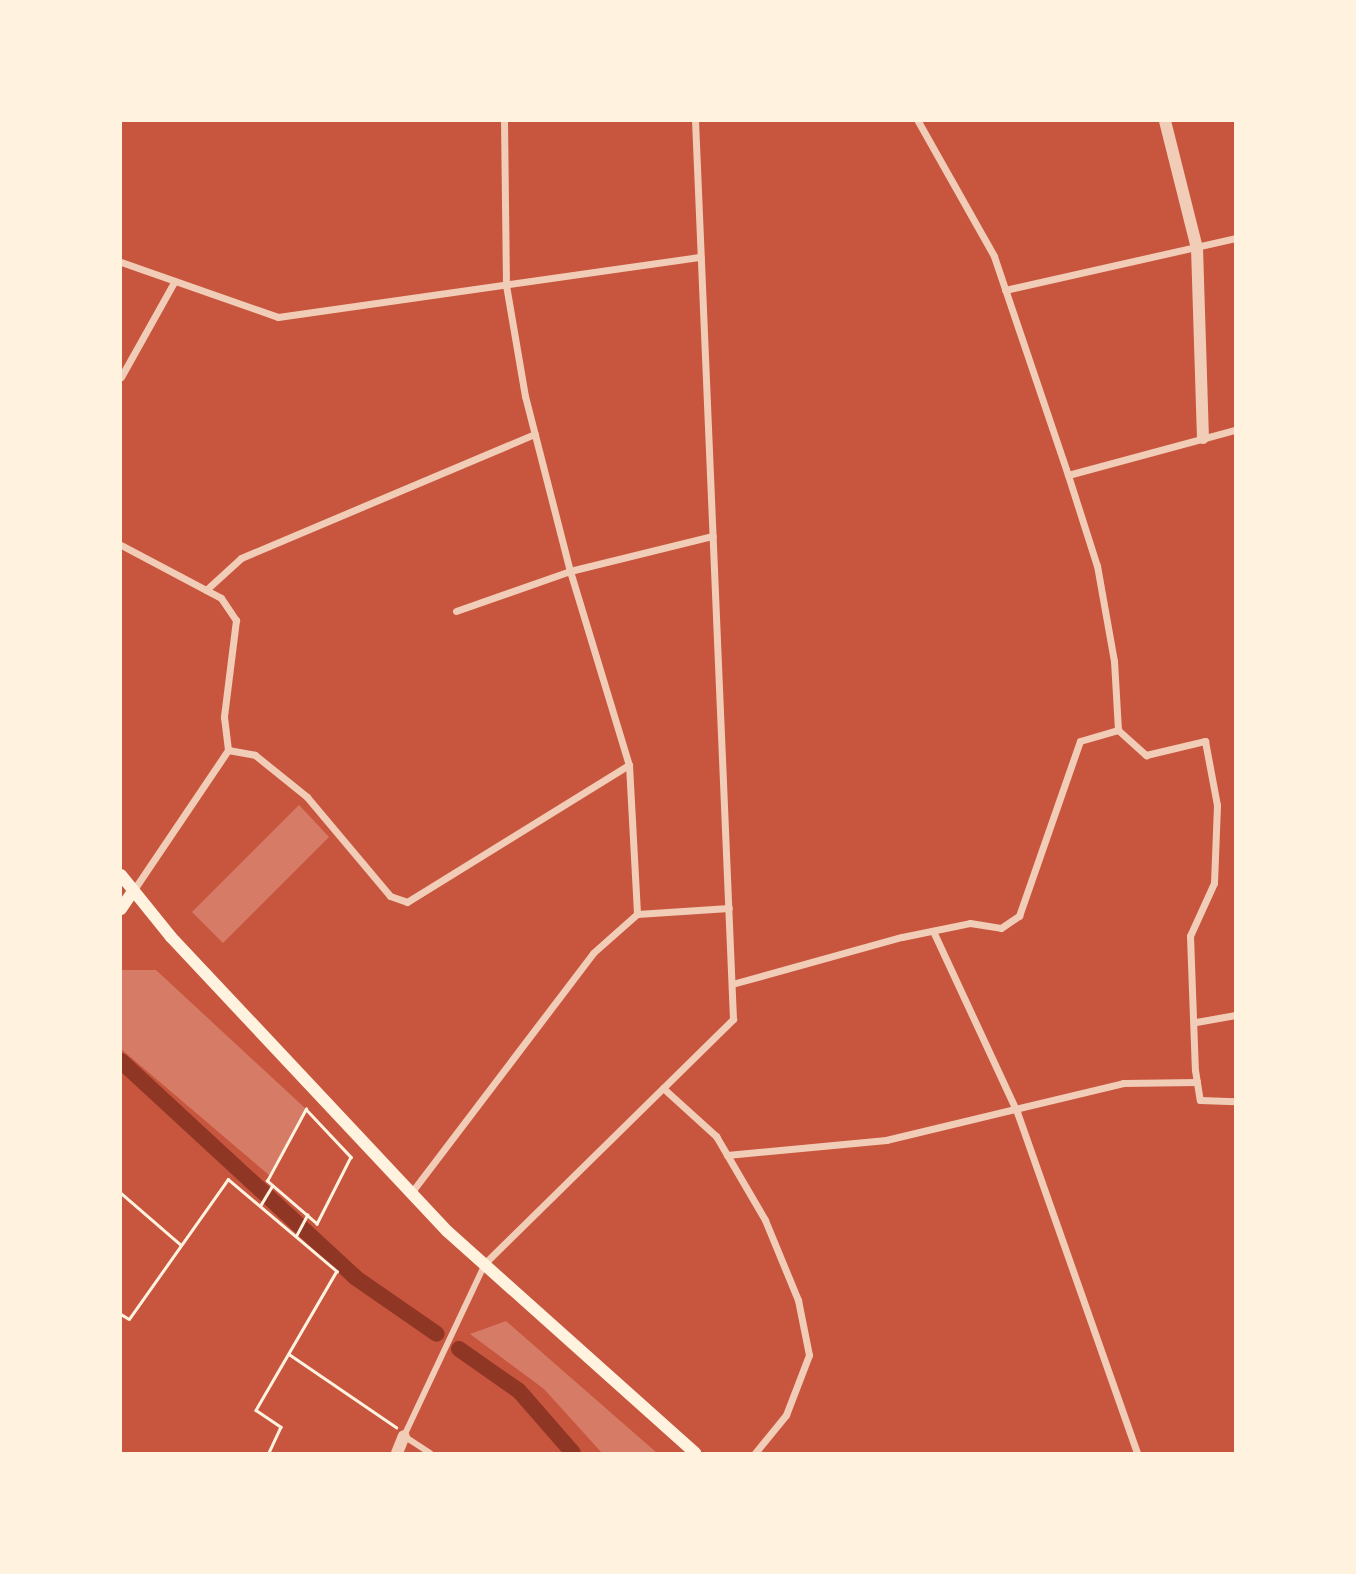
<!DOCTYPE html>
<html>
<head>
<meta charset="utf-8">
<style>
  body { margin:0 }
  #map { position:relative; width:1356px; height:1574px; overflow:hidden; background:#c8553d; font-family:"Sofia Sans Condensed",sans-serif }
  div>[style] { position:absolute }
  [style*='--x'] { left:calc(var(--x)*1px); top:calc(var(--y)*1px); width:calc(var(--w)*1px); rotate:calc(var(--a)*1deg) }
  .canal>* { height:16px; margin:-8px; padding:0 8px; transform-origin:8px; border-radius:8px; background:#8f3625 }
  .building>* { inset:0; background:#d67c66 }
  .path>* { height:2.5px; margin:-1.25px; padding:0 1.25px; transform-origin:1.25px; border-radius:1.25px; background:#fff3e0 }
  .pedestrian>* { height:6px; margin:-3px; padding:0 3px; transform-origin:3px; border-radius:3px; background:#f1ccb7 }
  .minor>* { height:7px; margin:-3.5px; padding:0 3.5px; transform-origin:3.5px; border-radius:3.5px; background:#f1ccb7 }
  .tertiary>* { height:12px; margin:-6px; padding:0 6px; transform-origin:6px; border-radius:6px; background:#f1ccb7 }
  .secondary>* { height:12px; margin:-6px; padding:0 6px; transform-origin:6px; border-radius:6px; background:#fff3e0 }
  span { translate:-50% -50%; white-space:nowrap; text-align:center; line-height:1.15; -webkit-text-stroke:7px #fff3e0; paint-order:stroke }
  .frame { position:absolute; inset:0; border:122px solid #fff3e0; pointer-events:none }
</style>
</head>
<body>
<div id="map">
  <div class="canal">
    <i style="--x:121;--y:1061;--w:320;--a:42.7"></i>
    <i style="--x:356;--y:1278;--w:98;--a:34.7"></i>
    <i style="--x:459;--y:1349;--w:73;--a:35"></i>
    <i style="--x:519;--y:1391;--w:82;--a:48.9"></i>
  </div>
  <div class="building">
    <i style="clip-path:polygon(299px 805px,329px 837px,223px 943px,192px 912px)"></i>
    <i style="clip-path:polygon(121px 970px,156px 970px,306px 1109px,270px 1176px,121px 1049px)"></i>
    <i style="clip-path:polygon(506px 1321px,657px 1453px,602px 1453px,544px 1389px,470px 1334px)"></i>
  </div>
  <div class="path">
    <i style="--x:306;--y:1109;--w:66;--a:46.8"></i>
    <i style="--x:351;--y:1157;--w:75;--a:116.9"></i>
    <i style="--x:317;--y:1224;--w:66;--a:-139.3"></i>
    <i style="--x:267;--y:1181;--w:82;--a:-61.6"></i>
    <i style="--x:121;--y:1193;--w:79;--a:40.9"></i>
    <i style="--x:260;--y:1206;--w:23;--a:-59"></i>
    <i style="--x:296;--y:1236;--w:24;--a:-62"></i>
    <i style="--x:121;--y:1314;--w:9;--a:32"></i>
    <i style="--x:129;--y:1319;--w:171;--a:-54.7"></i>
    <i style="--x:228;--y:1179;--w:143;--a:40.2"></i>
    <i style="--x:337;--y:1271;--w:161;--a:120.2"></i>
    <i style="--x:256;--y:1410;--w:30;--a:34"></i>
    <i style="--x:281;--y:1427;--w:29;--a:115"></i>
    <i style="--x:289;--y:1354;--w:130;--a:34.3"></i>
  </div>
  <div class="pedestrian">
    <i style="--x:430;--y:1453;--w:31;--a:-147"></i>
    <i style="--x:404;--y:1436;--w:190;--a:-64.8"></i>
  </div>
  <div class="minor">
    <i style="--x:504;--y:121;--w:164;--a:89.3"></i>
    <i style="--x:506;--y:285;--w:113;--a:80.3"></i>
    <i style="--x:525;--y:396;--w:181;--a:75.6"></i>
    <i style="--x:570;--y:571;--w:203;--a:73.1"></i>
    <i style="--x:629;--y:765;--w:149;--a:86.9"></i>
    <i style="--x:121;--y:262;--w:166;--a:19.3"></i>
    <i style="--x:278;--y:317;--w:427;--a:-8.1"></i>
    <i style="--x:1005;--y:290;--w:236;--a:-12.7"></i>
    <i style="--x:121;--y:377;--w:109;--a:-60.8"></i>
    <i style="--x:1068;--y:475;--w:173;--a:-15.1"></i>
    <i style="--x:121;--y:545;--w:113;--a:27.9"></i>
    <i style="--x:221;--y:598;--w:27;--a:56"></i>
    <i style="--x:236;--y:620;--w:98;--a:97.1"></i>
    <i style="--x:224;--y:717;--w:33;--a:83"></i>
    <i style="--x:206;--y:590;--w:47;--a:-42.4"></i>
    <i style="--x:241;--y:558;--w:319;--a:-22.9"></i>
    <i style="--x:456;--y:611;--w:121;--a:-19.3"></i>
    <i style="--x:570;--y:571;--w:147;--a:-13.8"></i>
    <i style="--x:1118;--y:730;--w:38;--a:42"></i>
    <i style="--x:1146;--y:755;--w:61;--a:-13.3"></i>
    <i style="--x:1205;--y:741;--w:65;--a:79.4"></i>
    <i style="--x:1217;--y:805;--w:78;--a:92.2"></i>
    <i style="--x:1214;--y:883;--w:58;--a:114.4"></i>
    <i style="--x:1190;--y:936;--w:134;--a:87.9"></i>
    <i style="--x:1195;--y:1070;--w:30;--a:81"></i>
    <i style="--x:1200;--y:1100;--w:35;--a:2"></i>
    <i style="--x:133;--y:891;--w:170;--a:-56"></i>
    <i style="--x:228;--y:750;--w:27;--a:10"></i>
    <i style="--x:255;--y:755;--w:67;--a:38.9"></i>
    <i style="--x:307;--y:797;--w:129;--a:50"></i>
    <i style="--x:390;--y:896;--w:18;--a:19"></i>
    <i style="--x:407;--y:902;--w:261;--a:-31.7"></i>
    <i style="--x:933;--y:931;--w:200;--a:65.1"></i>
    <i style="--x:1017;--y:1112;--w:361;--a:70.6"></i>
    <i style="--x:732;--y:984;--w:176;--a:-15.5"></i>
    <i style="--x:902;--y:937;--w:69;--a:-11.6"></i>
    <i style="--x:970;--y:923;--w:31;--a:9"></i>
    <i style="--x:1001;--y:928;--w:22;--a:-34"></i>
    <i style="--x:1019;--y:916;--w:185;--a:-70.8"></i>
    <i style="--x:1080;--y:741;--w:40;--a:-16"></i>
    <i style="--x:1118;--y:730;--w:69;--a:-93.3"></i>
    <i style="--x:1114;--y:661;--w:97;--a:-100.1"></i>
    <i style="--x:1097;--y:566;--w:96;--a:-107.7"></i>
    <i style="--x:1068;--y:475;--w:231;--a:-108.7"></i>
    <i style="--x:994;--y:256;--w:155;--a:-119.4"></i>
    <i style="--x:1196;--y:1022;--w:40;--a:-10"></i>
    <i style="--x:663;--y:1088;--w:72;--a:42.2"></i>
    <i style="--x:716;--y:1136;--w:97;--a:59.7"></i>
    <i style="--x:765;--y:1220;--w:87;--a:67.6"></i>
    <i style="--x:798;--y:1300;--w:56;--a:78.7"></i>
    <i style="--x:809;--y:1355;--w:64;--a:111"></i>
    <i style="--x:786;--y:1415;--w:49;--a:129.2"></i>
    <i style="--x:727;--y:1155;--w:160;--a:-5.4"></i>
    <i style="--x:886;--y:1140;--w:244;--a:-13.5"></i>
    <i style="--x:1123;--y:1083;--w:74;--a:-0.8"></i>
    <i style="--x:411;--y:1193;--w:301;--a:-52.8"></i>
    <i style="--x:593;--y:953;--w:59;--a:-41.6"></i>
    <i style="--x:637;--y:914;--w:92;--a:-3.7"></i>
    <i style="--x:485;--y:1263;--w:348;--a:-44.5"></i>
    <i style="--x:733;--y:1019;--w:899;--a:-92.42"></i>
  </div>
  <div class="tertiary">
    <i style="--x:1165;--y:121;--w:131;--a:75.9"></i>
    <i style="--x:1197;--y:248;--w:190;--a:88.2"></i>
    <i style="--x:397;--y:1453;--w:18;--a:-68"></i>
  </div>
  <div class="secondary">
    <i style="--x:121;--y:875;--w:80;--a:51.1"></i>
    <i style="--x:171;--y:937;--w:403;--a:46.8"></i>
    <i style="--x:447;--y:1231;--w:333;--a:41.8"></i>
    <i style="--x:121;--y:909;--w:22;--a:-56"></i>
  </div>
  <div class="frame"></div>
</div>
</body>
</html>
